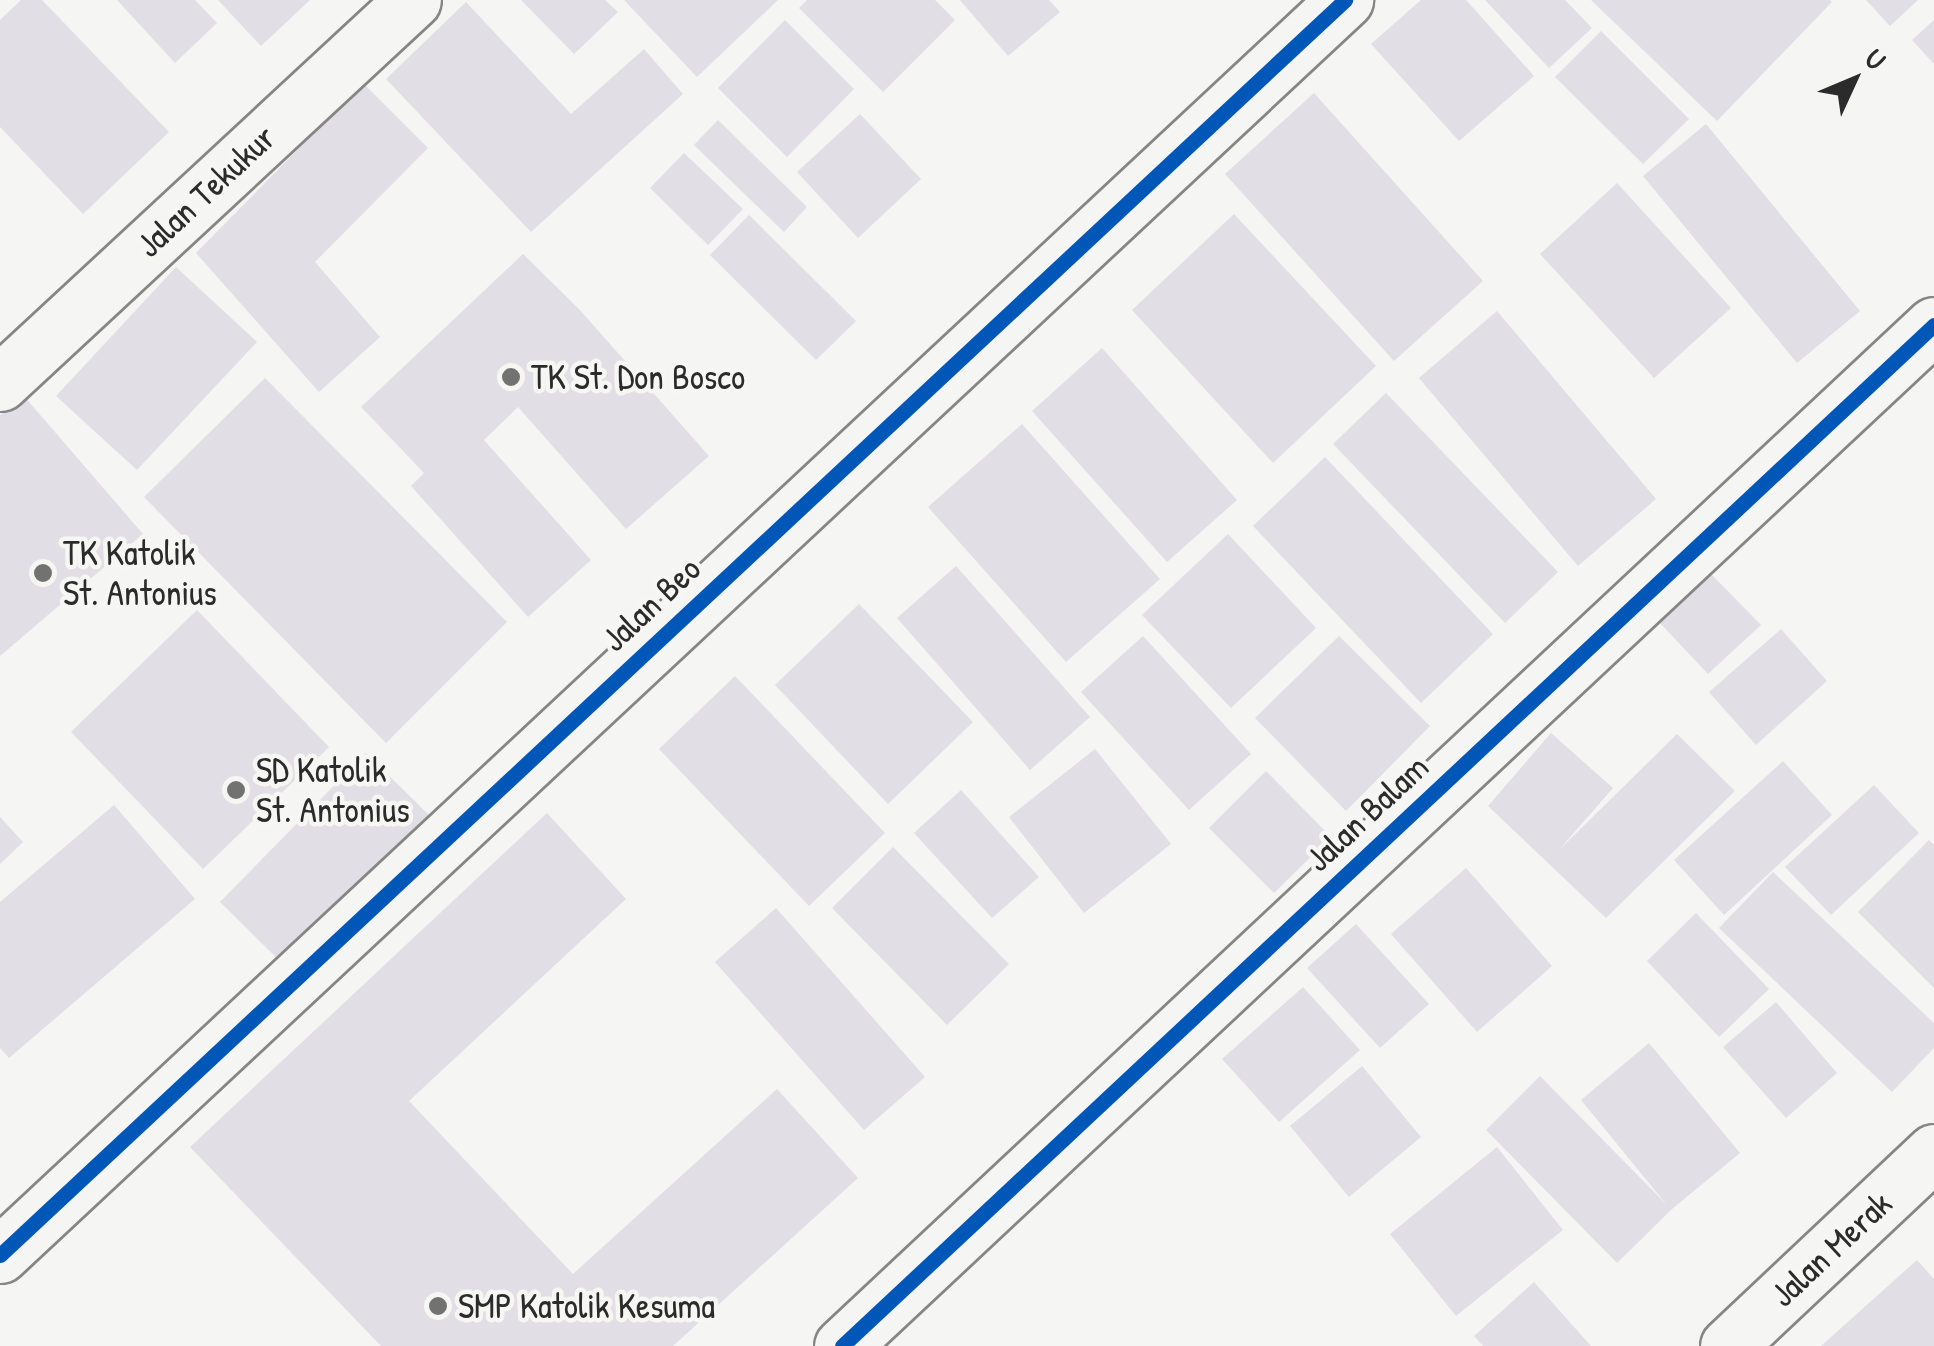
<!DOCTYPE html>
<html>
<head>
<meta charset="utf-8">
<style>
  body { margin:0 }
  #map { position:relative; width:1934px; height:1346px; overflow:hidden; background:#f5f5f3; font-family:"Patrick Hand",sans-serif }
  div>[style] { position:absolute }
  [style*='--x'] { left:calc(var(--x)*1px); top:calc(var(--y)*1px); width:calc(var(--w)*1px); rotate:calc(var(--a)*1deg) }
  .building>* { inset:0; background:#e1dee6 }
  .roads { filter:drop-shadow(2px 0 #868685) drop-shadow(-2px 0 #868685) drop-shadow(0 2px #868685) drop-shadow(0 -2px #868685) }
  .minor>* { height:55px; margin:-27.5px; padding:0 27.5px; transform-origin:27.5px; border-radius:27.5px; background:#f5f5f3 }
  .cycleway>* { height:15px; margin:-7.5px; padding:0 7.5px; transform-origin:7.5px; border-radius:7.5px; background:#0057b8 }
  .dots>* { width:28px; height:28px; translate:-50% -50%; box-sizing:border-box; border:5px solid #f6f6f2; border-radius:50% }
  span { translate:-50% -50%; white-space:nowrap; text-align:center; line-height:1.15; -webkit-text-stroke:9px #f6f6f2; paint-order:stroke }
  .street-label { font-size:35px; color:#2b2b2b }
  .poi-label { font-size:35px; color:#2b2b2b }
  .left { translate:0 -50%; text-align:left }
  .north { position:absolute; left:1804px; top:30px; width:100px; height:100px; -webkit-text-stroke:8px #f6f6f2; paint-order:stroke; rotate:46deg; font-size:28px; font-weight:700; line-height:40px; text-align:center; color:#2b2b2b }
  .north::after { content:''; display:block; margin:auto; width:35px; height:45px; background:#2b2b2b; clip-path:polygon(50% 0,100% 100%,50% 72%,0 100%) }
</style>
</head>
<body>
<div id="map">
  <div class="building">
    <i style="clip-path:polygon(21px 0,42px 0,169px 132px,83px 214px,0 127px,0 20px)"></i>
    <i style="clip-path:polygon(117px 0,195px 0,217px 23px,175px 63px)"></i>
    <i style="clip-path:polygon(218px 0,310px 0,261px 46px)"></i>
    <i style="clip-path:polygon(521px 0,605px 0,618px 12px,574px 54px)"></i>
    <i style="clip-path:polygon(624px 0,778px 0,697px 77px)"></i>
    <i style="clip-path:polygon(807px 0,935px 0,955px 20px,883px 92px,799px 8px)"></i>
    <i style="clip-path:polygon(960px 0,1049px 0,1060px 12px,1008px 56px)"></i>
    <i style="clip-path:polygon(1421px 0,1466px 0,1534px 76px,1459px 141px,1371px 44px)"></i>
    <i style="clip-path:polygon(1485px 0,1565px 0,1592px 28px,1549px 68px)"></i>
    <i style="clip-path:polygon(1591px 0,1830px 0,1832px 2px,1717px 121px)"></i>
    <i style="clip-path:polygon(1866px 0,1918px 0,1890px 26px)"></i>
    <i style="clip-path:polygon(466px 2px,571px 114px,644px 49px,683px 94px,531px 232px,386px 79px)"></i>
    <i style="clip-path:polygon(785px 20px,854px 89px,787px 157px,718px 88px)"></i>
    <i style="clip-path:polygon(1934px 20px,1934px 64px,1912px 40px)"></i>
    <i style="clip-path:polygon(1601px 31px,1689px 119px,1643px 164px,1555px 77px)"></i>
    <i style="clip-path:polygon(363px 83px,428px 148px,315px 262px,380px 337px,319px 392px,196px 253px)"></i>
    <i style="clip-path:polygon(1314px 93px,1483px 281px,1394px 361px,1225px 174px)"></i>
    <i style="clip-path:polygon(860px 114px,921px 179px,858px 238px,797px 172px)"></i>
    <i style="clip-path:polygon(718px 120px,807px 207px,784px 232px,694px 145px)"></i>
    <i style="clip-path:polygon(1706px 124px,1860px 311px,1797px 363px,1643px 176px)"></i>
    <i style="clip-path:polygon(684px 153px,743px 209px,708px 245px,650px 188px)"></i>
    <i style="clip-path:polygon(1617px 183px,1731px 308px,1654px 378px,1540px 254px)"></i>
    <i style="clip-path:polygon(1234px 214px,1376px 366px,1273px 463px,1132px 310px)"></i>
    <i style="clip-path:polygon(749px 215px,856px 321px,816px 360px,710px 255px)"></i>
    <i style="clip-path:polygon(523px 254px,579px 309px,709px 456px,626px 529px,518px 407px,484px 440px,591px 560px,528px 617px,411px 486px,424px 473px,361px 407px)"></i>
    <i style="clip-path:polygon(176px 267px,257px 342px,137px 470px,56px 396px)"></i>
    <i style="clip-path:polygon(1497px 311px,1656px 499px,1578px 566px,1419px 378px)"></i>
    <i style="clip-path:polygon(1102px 348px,1237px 500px,1167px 562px,1032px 411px)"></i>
    <i style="clip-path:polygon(265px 378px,507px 622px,386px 743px,144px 497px)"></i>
    <i style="clip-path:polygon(1386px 393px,1558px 572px,1505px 623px,1333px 444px)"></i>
    <i style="clip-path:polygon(23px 395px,143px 534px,0 656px,0 415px)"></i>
    <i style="clip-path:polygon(1022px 424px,1160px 579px,1066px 662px,928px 507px)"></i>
    <i style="clip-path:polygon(1325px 457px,1493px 634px,1421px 703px,1253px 526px)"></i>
    <i style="clip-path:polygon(1228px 534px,1316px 628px,1231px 708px,1142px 615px)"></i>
    <i style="clip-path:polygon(956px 566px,1090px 717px,1030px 770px,897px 618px)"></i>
    <i style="clip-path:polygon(1711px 574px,1761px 625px,1708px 674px,1659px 622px)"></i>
    <i style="clip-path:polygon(859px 604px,973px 722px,888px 804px,775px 685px)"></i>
    <i style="clip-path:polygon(197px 610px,329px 747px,203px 869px,71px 732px)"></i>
    <i style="clip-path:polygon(1781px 629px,1827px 681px,1756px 745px,1709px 692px)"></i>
    <i style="clip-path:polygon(1143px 636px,1251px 754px,1189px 810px,1081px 692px)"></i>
    <i style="clip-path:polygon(1339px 636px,1430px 726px,1346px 811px,1255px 718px)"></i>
    <i style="clip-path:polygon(735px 676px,885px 833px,809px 906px,659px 749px)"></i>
    <i style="clip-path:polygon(1551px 733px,1613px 788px,1558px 851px,1677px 734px,1735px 791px,1606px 918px,1488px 806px)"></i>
    <i style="clip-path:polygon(1095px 749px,1171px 844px,1084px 913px,1009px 817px)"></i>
    <i style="clip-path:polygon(366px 753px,432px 818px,285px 966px,220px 902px)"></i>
    <i style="clip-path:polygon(1783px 761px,1832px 815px,1724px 915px,1674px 860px)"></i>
    <i style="clip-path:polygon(1266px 771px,1331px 837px,1274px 893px,1209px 828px)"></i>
    <i style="clip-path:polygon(1874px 785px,1919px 833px,1831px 915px,1785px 867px)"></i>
    <i style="clip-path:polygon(961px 790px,1039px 877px,992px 918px,914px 833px)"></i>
    <i style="clip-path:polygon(114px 805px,195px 899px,9px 1058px,0 1048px,0 902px)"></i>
    <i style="clip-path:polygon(547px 813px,626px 899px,409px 1101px,573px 1274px,777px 1089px,858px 1178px,673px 1346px,381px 1346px,190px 1147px)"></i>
    <i style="clip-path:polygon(0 817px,23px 842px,0 864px)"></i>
    <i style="clip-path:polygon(1929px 840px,1934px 845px,1934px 988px,1858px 912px)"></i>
    <i style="clip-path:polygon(893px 847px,1009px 964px,947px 1025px,832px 908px)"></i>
    <i style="clip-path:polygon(1466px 868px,1552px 966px,1477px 1032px,1391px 934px)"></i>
    <i style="clip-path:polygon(1773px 872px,1934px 1023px,1934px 1048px,1892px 1092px,1719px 928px)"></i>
    <i style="clip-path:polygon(776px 908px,925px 1077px,864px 1130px,715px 962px)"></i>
    <i style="clip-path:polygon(1696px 913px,1769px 989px,1719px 1037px,1647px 961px)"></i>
    <i style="clip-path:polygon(1356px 924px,1429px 1004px,1380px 1048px,1307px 968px)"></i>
    <i style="clip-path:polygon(1303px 987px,1360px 1050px,1279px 1122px,1222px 1059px)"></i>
    <i style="clip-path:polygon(1776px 1002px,1837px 1073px,1786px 1118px,1723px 1047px)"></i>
    <i style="clip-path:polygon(1649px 1043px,1740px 1153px,1672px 1209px,1617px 1263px,1486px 1130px,1540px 1076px,1667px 1205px,1581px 1100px)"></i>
    <i style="clip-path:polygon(1362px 1066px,1421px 1137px,1349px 1197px,1290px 1126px)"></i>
    <i style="clip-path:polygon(1497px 1147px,1563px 1230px,1456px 1316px,1390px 1234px)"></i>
    <i style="clip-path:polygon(1917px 1260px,1934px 1279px,1934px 1346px,1821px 1346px)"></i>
    <i style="clip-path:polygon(1534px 1282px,1591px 1346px,1483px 1346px,1474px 1336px)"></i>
  </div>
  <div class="roads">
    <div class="minor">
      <i style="--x:0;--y:383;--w:563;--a:-42.84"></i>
      <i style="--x:0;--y:1255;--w:1840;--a:-43.02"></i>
      <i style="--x:842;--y:1346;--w:1495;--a:-43.08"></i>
      <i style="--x:1728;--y:1346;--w:283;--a:-43.3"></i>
    </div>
  </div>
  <div class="cycleway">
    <i style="--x:0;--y:1255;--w:1840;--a:-43.02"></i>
    <i style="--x:842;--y:1346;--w:1495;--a:-43.08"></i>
  </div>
  <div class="dots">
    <i style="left:511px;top:377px;background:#727271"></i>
    <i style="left:43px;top:573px;background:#727271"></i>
    <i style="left:236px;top:790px;background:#727271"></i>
    <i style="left:438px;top:1306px;background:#727271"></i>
  </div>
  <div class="street-label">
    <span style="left:206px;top:191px;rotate:-43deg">Jalan Tekukur</span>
    <span style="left:651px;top:604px;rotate:-43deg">Jalan Beo</span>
    <span style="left:1367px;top:813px;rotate:-43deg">Jalan Balam</span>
    <span style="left:1831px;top:1249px;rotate:-43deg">Jalan Merak</span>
  </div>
  <div class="poi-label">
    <span class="left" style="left:531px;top:377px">TK St. Don Bosco</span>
    <span class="left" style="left:63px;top:573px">TK Katolik<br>St. Antonius</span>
    <span class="left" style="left:256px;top:790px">SD Katolik<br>St. Antonius</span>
    <span class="left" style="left:458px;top:1306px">SMP Katolik Kesuma</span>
  </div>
  <div class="north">U</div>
</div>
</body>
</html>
